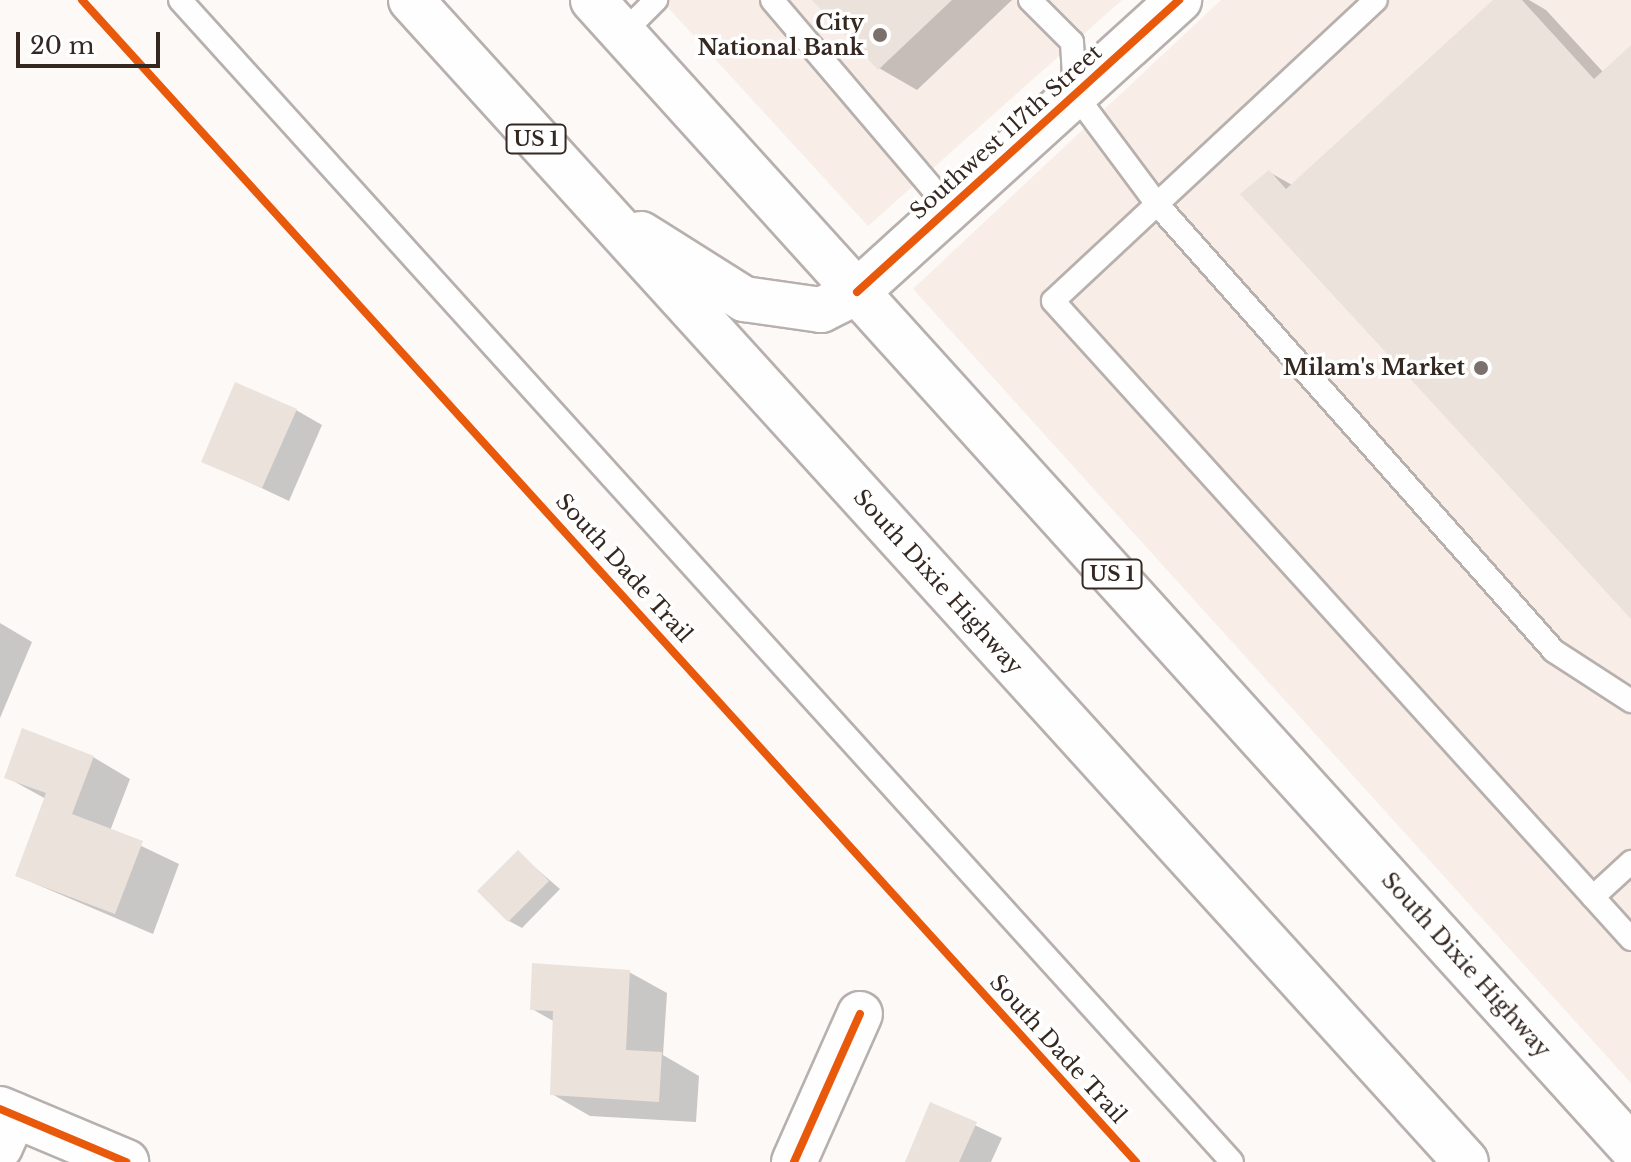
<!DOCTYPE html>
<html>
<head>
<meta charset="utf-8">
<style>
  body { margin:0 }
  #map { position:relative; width:1631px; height:1162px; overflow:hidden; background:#fcf9f7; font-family:"Libre Baskerville",serif }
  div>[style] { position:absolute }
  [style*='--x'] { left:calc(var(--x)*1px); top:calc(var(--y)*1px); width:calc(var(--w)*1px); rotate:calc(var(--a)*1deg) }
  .built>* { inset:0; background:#f8ede7 }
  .shadow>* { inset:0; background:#0003 }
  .building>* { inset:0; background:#ece2dc }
  .roads { filter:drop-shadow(2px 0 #b7b0ad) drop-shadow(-2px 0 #b7b0ad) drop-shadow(0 2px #b7b0ad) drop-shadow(0 -2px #b7b0ad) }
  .lane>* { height:22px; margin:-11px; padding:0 11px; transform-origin:11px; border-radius:11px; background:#fffefe }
  .street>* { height:44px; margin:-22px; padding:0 22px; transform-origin:22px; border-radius:22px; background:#fffefe }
  .secondary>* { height:44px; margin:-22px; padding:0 22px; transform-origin:22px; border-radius:22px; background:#fffefe }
  .highway>* { height:44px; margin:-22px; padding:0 22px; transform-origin:22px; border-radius:22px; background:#fffefe }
  .cycleway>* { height:8px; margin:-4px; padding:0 4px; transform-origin:4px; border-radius:4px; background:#e8590c }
  .dots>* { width:22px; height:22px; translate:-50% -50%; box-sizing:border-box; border:4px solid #fff; border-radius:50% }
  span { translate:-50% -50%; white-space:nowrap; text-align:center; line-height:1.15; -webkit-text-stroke:7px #fff; paint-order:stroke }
  .shield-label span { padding:2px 6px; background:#fff; border:2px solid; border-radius:6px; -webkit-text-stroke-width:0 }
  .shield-label { font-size:20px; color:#342821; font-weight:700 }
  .poi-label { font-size:22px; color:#342821; font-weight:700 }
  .right { translate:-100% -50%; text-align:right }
  .street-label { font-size:22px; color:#342821 }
  .scale { position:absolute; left:16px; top:32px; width:144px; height:36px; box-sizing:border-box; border:4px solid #342821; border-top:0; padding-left:10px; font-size:24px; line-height:28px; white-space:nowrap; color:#342821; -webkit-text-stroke:6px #fff; paint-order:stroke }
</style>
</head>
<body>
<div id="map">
  <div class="built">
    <i style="clip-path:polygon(661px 0,1122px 0,868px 226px)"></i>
    <i style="clip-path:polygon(1221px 0,1631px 0,1631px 1083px,913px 289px)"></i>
  </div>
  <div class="shadow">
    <i style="clip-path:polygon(815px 0,1012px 0,917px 90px,879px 68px)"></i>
    <i style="clip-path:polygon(1496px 0,1529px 0,1546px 10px,1604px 73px,1631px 48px,1631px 616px,1243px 194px,1269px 172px,1292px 185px)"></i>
    <i style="clip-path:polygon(296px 410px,322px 425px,289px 501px,204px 461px)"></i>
    <i style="clip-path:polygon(0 623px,32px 642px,0 718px)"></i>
    <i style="clip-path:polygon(93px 757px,130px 779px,110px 831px,179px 864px,153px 934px,17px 876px,46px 799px,6px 777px)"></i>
    <i style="clip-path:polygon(518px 853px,560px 889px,522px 928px,509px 921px)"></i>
    <i style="clip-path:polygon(629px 972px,667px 993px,663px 1055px,699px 1076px,696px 1122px,590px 1116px,552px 1094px,555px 1022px,532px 1009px)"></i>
    <i style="clip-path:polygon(932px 1105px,1002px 1138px,991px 1162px,907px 1162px)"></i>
  </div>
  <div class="building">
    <i style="clip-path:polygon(812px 0,952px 0,878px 70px)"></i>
    <i style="clip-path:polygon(1493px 0,1522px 0,1594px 79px,1631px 45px,1631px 619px,1240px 194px,1269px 170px,1286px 189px)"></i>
    <i style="clip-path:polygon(235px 382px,297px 409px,262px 488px,201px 462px)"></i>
    <i style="clip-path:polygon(22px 728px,94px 756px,72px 814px,143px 841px,115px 914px,15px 876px,46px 793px,4px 778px)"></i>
    <i style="clip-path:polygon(518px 850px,549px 881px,508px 922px,477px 891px)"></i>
    <i style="clip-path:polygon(532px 963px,630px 970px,626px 1050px,662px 1052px,659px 1102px,550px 1095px,553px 1011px,530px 1010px)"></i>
    <i style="clip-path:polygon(930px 1102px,977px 1122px,959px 1162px,905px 1162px)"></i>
  </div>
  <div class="roads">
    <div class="lane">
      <i style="--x:180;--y:0;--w:1567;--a:47.84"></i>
      <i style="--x:772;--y:0;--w:273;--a:49.6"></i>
      <i style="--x:1030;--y:0;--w:59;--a:45"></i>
      <i style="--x:1072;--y:42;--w:52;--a:86.7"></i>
      <i style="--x:1075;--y:94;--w:137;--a:53.3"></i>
      <i style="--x:1157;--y:204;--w:299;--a:-43"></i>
      <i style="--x:623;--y:33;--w:47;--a:-45"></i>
      <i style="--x:1631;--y:701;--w:92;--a:-147"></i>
      <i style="--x:1554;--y:651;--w:598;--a:-131.61"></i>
      <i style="--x:1157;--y:204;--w:142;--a:137"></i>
      <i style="--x:1053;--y:301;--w:861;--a:47.82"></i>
      <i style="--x:1593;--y:897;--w:52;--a:-42.6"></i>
    </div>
    <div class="street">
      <i style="--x:857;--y:292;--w:435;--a:-42.2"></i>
      <i style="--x:0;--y:1147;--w:35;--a:-66"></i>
      <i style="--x:794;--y:1162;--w:162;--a:-66"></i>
    </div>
    <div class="secondary">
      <i style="--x:0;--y:1109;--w:137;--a:22.8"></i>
    </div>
    <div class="highway">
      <i style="--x:411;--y:0;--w:1569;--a:47.76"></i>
      <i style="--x:593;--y:0;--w:1547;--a:47.86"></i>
      <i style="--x:641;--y:234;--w:122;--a:32.3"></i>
      <i style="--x:744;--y:299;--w:78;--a:8.1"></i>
      <i style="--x:821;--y:310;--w:40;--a:-26.6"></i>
    </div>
  </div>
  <div class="cycleway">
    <i style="--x:82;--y:0;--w:1569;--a:47.79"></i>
    <i style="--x:857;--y:292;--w:435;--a:-42.2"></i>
    <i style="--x:0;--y:1109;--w:137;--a:22.8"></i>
    <i style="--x:794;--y:1162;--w:162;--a:-66"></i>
  </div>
  <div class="dots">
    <i style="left:880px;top:35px;background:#7a716c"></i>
    <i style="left:1481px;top:368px;background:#7a716c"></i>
  </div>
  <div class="shield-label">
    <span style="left:536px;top:139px">US 1</span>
    <span style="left:1112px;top:574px">US 1</span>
  </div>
  <div class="poi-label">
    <span class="right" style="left:864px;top:35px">City<br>National Bank</span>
    <span class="right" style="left:1465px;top:368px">Milam's Market</span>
  </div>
  <div class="street-label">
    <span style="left:1006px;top:132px;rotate:-42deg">Southwest 117th Street</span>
    <span style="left:624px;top:568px;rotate:48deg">South Dade Trail</span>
    <span style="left:938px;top:582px;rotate:48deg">South Dixie Highway</span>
    <span style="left:1466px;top:965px;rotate:48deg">South Dixie Highway</span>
    <span style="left:1058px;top:1049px;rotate:48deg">South Dade Trail</span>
  </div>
  <div class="scale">20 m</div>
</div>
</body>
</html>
